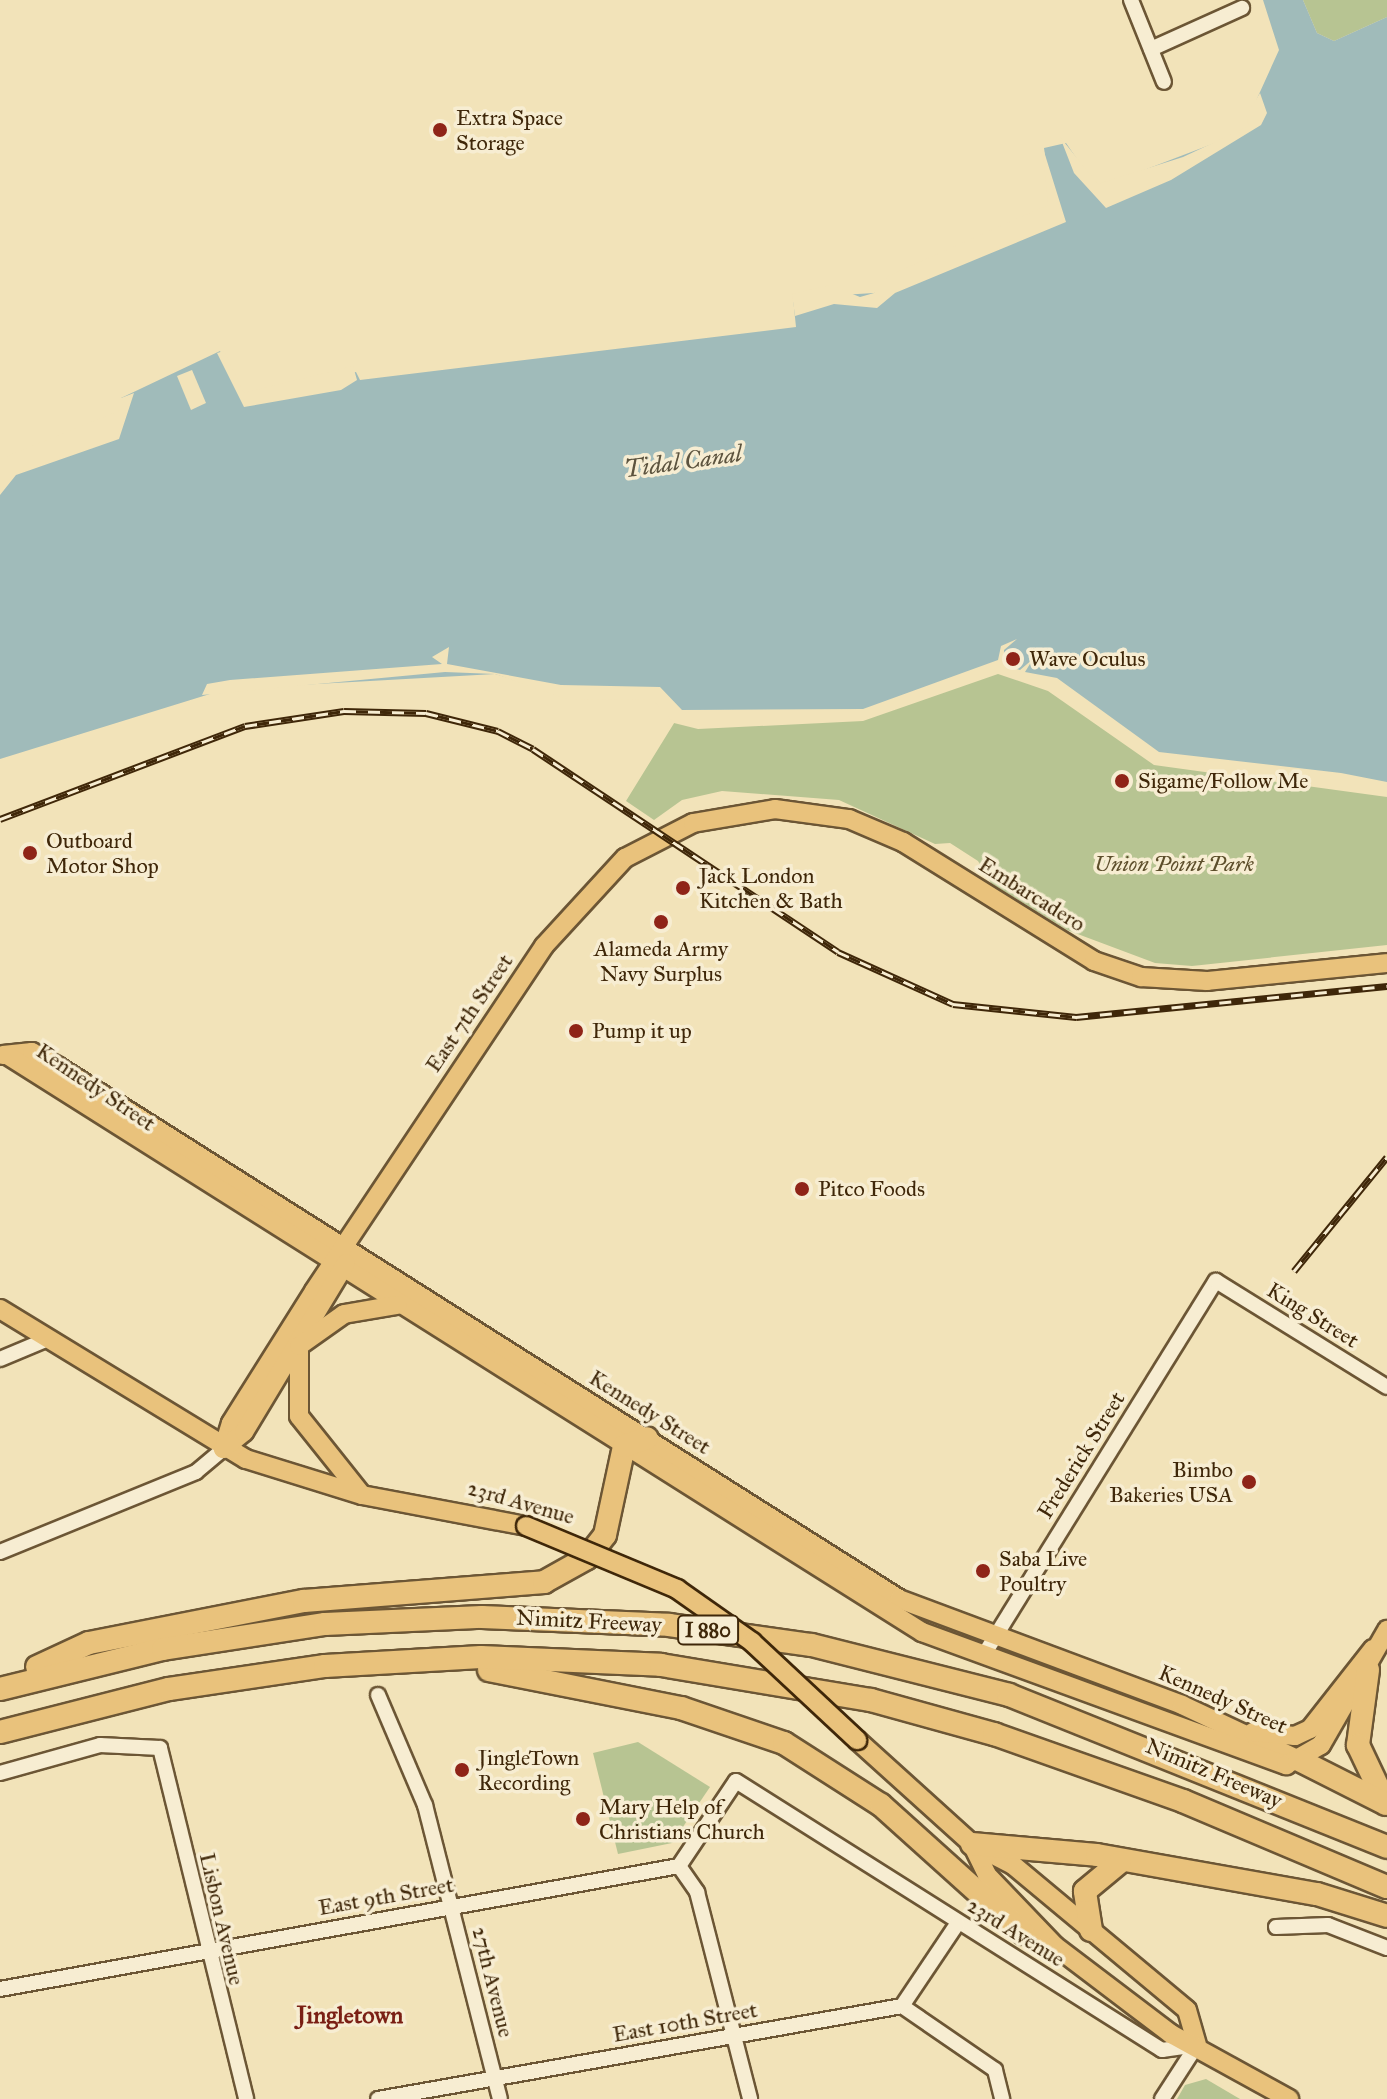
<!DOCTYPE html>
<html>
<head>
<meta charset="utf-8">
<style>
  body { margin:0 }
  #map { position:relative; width:1387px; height:2099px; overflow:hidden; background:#f2e3b9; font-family:"IM FELL Great Primer",serif }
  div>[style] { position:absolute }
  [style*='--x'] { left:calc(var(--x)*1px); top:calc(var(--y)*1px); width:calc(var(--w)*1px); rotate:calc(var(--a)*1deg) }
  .green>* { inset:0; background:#b7c492 }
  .water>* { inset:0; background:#a0bbba }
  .pier>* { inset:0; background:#f2e3b9 }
  .roads { filter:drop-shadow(2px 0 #6c5635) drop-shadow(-2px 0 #6c5635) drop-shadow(0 2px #6c5635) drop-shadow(0 -2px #6c5635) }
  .minor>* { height:14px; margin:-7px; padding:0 7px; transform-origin:7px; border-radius:7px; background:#f7edd2 }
  .major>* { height:18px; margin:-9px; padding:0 9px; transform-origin:9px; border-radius:9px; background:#e9c27c }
  .highway>* { height:22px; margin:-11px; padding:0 11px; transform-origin:11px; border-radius:11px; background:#e9c27c }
  .rail>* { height:7px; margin-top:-3.5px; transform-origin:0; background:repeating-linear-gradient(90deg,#f7edd2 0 12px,#3f2709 0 24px); box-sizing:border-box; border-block:2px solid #3f2709 }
  .bridges { filter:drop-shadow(2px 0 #3f2709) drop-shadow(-2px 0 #3f2709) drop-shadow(0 2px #3f2709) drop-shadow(0 -2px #3f2709) }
  .major-bridge>* { height:18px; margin:-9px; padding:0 9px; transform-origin:9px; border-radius:9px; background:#e9c27c }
  .dots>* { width:22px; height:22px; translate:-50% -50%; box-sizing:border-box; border:4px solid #f7edd2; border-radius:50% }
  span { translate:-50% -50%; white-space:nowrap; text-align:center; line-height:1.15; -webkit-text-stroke:7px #f7edd2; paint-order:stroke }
  .shield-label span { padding:2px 6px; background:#f7edd2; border:2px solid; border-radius:6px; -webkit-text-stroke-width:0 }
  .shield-label { font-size:20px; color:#3f2709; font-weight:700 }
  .poi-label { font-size:22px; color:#3f2709 }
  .left { translate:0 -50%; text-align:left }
  .right { translate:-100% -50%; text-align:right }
  .park-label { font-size:22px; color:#5d4e2b; font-style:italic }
  .street-label { font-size:22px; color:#3f2709 }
  .water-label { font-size:24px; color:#5c533e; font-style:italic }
  .neighbourhood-label { font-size:24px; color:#7a1f14; font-weight:700 }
</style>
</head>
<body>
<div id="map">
  <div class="green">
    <i style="clip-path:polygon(1303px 0,1387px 0,1387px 17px,1334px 41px,1317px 33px)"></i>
    <i style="clip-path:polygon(998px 670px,1387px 793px,1387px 945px,1192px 966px,1155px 963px,1067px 930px,991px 883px,978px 861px,950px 843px,935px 844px,839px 800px,722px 791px,682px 800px,654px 820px,626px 801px,676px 720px)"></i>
    <i style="clip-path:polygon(638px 1742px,710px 1787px,672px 1843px,618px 1854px,593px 1753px)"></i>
    <i style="clip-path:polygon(1206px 2079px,1240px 2099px,1177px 2099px,1185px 2085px)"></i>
  </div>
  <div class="water">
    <i style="clip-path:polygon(1263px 0,1303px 0,1317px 33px,1334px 41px,1387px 17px,1387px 793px,1155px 761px,1050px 687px,998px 670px,862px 717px,698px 725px,655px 696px,568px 696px,495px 674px,226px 689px,0 759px,0 464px,126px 412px,121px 398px,220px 351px,242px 398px,356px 372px,360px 380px,796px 327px,793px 298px,874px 293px,1052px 208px,1044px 148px,1066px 143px,1097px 188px,1254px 128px,1250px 114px,1279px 50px)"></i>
  </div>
  <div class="pier">
    <i style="clip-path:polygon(1260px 93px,1267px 113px,1261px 125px,1171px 180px,1106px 208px,1074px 173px,1060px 137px,1098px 184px,1183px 157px,1249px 126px,1246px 116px)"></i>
    <i style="clip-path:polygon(1042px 145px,1066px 222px,895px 293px,877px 308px,834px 304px,795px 316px,792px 294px,830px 285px,860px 297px,874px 293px,888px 276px,1048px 205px)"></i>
    <i style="clip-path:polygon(224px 351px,244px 393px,353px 366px,357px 380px,341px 390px,244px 407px,217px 353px)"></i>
    <i style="clip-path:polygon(192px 370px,206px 403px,191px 410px,177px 376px)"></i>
    <i style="clip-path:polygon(134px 393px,119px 439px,16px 475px,0 495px,0 459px,121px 410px,121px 398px)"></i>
    <i style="clip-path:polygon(1017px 639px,1004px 650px,1005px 665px,1020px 670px,1033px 659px,1025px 672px,1057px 678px,1159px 752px,1341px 773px,1387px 782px,1387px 797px,1154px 765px,1048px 691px,998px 674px,863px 721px,698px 729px,674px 723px,653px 700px,567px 699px,495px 674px,445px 672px,202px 695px,207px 684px,230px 680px,442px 664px,432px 657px,449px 647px,447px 664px,561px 685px,660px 687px,682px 710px,863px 709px,998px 660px,1001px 646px)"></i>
  </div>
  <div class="roads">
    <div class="minor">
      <i style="--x:1131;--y:0;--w:88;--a:68.1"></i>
      <i style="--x:1151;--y:49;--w:100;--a:-24.3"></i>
      <i style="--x:0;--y:1359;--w:52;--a:-22.6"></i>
      <i style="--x:0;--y:1552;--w:212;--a:-22.2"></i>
      <i style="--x:196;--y:1472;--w:35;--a:-40"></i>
      <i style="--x:985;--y:1653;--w:438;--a:-58.2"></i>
      <i style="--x:1216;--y:1281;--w:201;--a:31.8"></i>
      <i style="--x:378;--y:1695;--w:120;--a:66.9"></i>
      <i style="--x:425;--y:1805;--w:303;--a:75.7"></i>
      <i style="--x:0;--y:1773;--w:104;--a:-15.6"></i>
      <i style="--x:100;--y:1745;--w:60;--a:2.9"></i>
      <i style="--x:160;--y:1748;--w:361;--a:76.2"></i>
      <i style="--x:679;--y:1866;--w:32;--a:55"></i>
      <i style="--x:697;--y:1892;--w:214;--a:75.6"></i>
      <i style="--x:1276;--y:1927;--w:52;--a:-2.2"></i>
      <i style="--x:1328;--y:1925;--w:63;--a:21.3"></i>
      <i style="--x:0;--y:1989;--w:690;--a:-10.27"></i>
      <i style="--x:679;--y:1866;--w:102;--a:-56.2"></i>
      <i style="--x:736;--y:1781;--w:504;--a:32.27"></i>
      <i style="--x:1162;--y:2050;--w:34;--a:-8"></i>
      <i style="--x:902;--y:2006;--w:113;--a:34.5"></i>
      <i style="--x:995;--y:2070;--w:30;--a:76"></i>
      <i style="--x:378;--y:2099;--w:532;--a:-10.06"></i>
      <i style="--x:902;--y:2006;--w:99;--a:-56.1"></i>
      <i style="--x:1162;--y:2099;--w:64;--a:-57.1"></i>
    </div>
    <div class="major">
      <i style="--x:3;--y:1055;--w:29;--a:-6"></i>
      <i style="--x:32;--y:1052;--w:29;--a:29"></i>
      <i style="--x:57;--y:1066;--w:997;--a:32.33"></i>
      <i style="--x:899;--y:1599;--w:302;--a:20.5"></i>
      <i style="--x:1182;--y:1705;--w:129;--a:25.2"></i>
      <i style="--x:7;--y:1055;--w:1082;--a:32.24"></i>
      <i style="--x:922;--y:1632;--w:388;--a:20.1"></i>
      <i style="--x:1286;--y:1765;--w:40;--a:-29.7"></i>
      <i style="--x:1321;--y:1745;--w:133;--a:-60.1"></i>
      <i style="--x:0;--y:1309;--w:288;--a:31.4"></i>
      <i style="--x:246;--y:1459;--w:121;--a:17.2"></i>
      <i style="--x:362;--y:1495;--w:167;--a:10.7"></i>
      <i style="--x:223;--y:1449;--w:27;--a:-73"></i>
      <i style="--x:231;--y:1423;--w:156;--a:-57.8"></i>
      <i style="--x:314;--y:1291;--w:415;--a:-56.3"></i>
      <i style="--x:544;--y:946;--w:120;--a:-47.4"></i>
      <i style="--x:625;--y:858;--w:76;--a:-27.2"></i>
      <i style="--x:693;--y:823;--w:83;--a:-9.7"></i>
      <i style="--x:775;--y:809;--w:75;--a:7.7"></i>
      <i style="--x:849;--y:819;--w:59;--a:23.1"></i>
      <i style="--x:903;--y:842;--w:225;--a:31.9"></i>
      <i style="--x:1094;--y:961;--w:50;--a:18.8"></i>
      <i style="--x:1141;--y:977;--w:66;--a:3.5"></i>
      <i style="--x:1207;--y:981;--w:181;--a:-5.7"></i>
      <i style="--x:223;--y:1449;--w:27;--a:-39"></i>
      <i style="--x:244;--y:1432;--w:197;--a:-58.9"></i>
      <i style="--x:362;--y:1495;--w:101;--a:-128.6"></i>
      <i style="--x:299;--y:1416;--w:70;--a:-90"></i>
      <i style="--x:299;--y:1346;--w:55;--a:-35.4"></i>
      <i style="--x:344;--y:1314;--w:54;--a:-9.6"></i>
      <i style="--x:1253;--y:1732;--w:42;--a:5.4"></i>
      <i style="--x:1295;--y:1736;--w:17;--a:-25"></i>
      <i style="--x:1310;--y:1729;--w:102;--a:-51.8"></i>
      <i style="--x:857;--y:1740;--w:155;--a:42.1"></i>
      <i style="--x:972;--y:1844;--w:46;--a:27.1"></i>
      <i style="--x:1013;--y:1865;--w:226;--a:39.8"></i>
      <i style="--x:1187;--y:2010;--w:36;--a:74"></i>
      <i style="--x:972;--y:1844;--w:34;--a:64"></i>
      <i style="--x:987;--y:1875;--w:98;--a:46.2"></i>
      <i style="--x:1055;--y:1946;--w:146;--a:37.2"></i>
      <i style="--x:1171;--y:2034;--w:135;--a:28.8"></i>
    </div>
    <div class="highway">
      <i style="--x:37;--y:1667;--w:57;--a:-24.8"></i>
      <i style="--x:89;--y:1643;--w:219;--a:-11.1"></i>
      <i style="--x:304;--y:1601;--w:241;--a:-4.5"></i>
      <i style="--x:544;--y:1582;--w:49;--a:-29.2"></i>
      <i style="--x:587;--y:1558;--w:29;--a:-52"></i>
      <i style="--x:605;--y:1535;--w:91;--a:-77.9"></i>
      <i style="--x:624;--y:1446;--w:24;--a:-19"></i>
      <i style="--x:489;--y:1670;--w:196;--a:11.2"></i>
      <i style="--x:681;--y:1708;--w:109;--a:18.8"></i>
      <i style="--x:784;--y:1743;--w:115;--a:32.6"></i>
      <i style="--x:881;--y:1805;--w:191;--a:42"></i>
      <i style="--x:1368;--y:1670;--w:76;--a:97.6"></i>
      <i style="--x:1358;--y:1745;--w:65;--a:64.6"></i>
      <i style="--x:0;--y:1689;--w:168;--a:-13.8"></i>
      <i style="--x:163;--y:1649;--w:164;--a:-8.8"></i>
      <i style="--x:325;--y:1624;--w:157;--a:-2.6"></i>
      <i style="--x:482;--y:1617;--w:187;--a:2.4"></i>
      <i style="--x:669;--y:1625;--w:144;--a:8"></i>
      <i style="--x:812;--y:1645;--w:203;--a:14.2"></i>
      <i style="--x:1009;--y:1695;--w:407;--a:21.9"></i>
      <i style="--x:0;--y:1732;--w:174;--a:-14.3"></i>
      <i style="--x:169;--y:1689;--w:158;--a:-8.4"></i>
      <i style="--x:325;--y:1666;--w:156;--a:-3.3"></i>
      <i style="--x:481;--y:1657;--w:180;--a:2.5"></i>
      <i style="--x:661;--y:1665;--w:213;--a:9.5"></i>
      <i style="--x:871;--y:1700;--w:128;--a:15.5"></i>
      <i style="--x:994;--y:1734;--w:201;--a:19.5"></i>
      <i style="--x:1183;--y:1801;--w:221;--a:22.9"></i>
      <i style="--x:1299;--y:1760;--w:97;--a:26.8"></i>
      <i style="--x:972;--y:1844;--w:125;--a:5"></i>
      <i style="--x:1097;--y:1855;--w:223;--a:10.1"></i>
      <i style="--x:1317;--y:1894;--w:73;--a:17.4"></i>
      <i style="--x:1091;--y:1930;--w:39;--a:-99"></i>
      <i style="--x:1085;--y:1891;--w:45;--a:-39.6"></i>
    </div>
  </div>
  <div class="rail">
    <i style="--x:0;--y:819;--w:262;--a:-20.8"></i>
    <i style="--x:245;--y:726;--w:100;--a:-8.6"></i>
    <i style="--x:344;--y:711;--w:82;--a:1.4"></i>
    <i style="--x:426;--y:713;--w:74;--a:14"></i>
    <i style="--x:498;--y:731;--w:39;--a:27"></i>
    <i style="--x:533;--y:749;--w:366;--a:33.6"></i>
    <i style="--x:838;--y:952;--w:126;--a:24.3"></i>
    <i style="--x:953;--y:1004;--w:124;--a:6"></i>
    <i style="--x:1076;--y:1017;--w:313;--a:-5.7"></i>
    <i style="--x:1294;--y:1271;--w:147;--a:-50.8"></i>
  </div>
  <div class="bridges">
    <div class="major-bridge">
      <i style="--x:526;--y:1526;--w:164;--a:22.6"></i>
      <i style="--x:677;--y:1589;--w:92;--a:35.2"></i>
      <i style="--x:752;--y:1642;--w:144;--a:43"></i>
    </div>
  </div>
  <div class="dots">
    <i style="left:440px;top:130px;background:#8f2418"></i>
    <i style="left:1013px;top:659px;background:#8f2418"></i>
    <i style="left:1122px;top:781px;background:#8f2418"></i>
    <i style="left:30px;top:853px;background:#8f2418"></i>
    <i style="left:683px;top:888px;background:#8f2418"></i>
    <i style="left:661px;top:922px;background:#8f2418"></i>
    <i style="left:576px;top:1031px;background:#8f2418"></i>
    <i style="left:802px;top:1189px;background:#8f2418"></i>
    <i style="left:1249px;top:1482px;background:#8f2418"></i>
    <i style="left:983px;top:1571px;background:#8f2418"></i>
    <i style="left:462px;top:1770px;background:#8f2418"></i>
    <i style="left:583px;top:1819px;background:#8f2418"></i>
  </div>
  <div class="shield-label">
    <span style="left:708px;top:1630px">I 880</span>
  </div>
  <div class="poi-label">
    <span class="left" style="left:456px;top:130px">Extra Space<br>Storage</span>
    <span class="left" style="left:1029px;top:659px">Wave Oculus</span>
    <span class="left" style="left:1138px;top:781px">Sigame/Follow Me</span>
    <span class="left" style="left:46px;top:853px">Outboard<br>Motor Shop</span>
    <span class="left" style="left:699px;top:888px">Jack London<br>Kitchen &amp; Bath</span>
    <span style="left:661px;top:961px">Alameda Army<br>Navy Surplus</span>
    <span class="left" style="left:592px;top:1031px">Pump it up</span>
    <span class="left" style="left:818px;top:1189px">Pitco Foods</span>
    <span class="right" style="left:1233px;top:1482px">Bimbo<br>Bakeries USA</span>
    <span class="left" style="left:999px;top:1571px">Saba Live<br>Poultry</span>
    <span class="left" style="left:478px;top:1770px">JingleTown<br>Recording</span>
    <span class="left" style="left:599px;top:1819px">Mary Help of<br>Christians Church</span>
  </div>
  <div class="park-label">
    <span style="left:1174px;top:864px">Union Point Park</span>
  </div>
  <div class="street-label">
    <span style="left:1032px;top:894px;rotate:32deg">Embarcadero</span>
    <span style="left:469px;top:1013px;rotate:-56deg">East 7th Street</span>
    <span style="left:96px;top:1087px;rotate:34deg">Kennedy Street</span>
    <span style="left:1313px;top:1315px;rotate:32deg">King Street</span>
    <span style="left:650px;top:1412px;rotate:32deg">Kennedy Street</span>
    <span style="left:1081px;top:1455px;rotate:-58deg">Frederick Street</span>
    <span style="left:521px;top:1502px;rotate:16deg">23rd Avenue</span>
    <span style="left:589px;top:1621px;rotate:3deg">Nimitz Freeway</span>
    <span style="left:1223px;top:1699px;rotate:24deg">Kennedy Street</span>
    <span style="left:1214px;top:1773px;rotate:23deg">Nimitz Freeway</span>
    <span style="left:386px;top:1896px;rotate:-10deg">East 9th Street</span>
    <span style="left:222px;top:1919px;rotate:77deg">Lisbon Avenue</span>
    <span style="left:1016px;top:1932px;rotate:32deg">23rd Avenue</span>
    <span style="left:493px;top:1982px;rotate:76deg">27th Avenue</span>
    <span style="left:685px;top:2022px;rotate:-10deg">East 10th Street</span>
  </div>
  <div class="water-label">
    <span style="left:683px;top:462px;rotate:-8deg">Tidal Canal</span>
  </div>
  <div class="neighbourhood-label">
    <span style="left:350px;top:2016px">Jingletown</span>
  </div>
</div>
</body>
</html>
